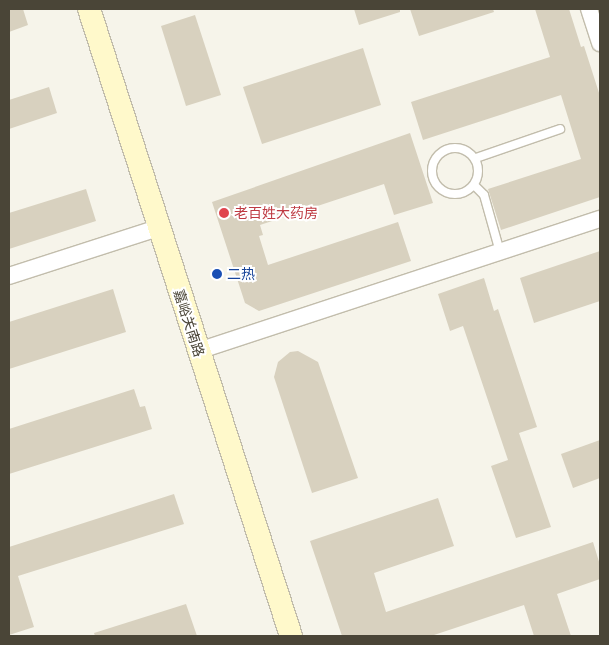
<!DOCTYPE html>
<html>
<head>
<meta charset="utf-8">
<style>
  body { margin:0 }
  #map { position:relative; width:609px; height:645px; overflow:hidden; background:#f6f4ea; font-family:"DejaVu Sans","Noto Sans SC",sans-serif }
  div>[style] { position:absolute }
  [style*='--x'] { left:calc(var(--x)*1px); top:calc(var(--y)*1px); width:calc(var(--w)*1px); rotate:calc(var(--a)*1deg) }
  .building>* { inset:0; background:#d8d1bf }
  .roads { filter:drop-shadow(1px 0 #c2bdac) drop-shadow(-1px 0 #c2bdac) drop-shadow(0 1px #c2bdac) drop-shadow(0 -1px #c2bdac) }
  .lane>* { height:8px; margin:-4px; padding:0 4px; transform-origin:4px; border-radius:4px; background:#fff }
  .lane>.ring { margin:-4px; padding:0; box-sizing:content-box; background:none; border:8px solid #fff; border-radius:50% }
  .street>* { height:16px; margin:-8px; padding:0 8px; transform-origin:8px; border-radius:8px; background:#fff }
  .secondary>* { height:22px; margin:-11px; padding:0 11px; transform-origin:11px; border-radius:11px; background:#fff9cb }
  .dots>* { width:14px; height:14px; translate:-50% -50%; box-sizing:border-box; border:2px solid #fff; border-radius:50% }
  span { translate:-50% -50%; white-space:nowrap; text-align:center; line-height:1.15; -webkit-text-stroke:4px #fff; paint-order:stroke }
  .health-label { font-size:14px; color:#be3a42 }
  .left { translate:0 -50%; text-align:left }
  .transit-label { font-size:14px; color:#164399 }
  .street-label { font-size:14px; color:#4a4537 }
  .frame { position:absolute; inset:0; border:10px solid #4a4537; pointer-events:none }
</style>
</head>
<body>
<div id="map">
  <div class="building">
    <i style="clip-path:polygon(9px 9px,23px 9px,28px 25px,9px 32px)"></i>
    <i style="clip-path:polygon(354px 9px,400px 9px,400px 12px,359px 25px)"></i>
    <i style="clip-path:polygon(410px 9px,493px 9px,494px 12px,419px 36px)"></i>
    <i style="clip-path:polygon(535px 9px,569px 9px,581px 47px,584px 46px,600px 96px,600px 197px,501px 230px,488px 189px,581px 159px,561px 95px,423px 140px,411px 102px,550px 57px)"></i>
    <i style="clip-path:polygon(195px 15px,221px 95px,186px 106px,161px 26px)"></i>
    <i style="clip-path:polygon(363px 48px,381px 105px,262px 144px,243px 87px)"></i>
    <i style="clip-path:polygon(49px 87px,57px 113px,9px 129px,9px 100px)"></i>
    <i style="clip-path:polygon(410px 133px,433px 203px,394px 215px,384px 184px,260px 225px,263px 235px,259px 236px,268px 265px,398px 222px,411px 261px,259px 311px,245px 303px,212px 202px)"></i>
    <i style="clip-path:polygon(86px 189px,96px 221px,9px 249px,9px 213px)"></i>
    <i style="clip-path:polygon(600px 251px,600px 301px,534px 323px,520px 278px)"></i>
    <i style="clip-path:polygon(484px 278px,494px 311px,498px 309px,537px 427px,519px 433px,551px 527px,516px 538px,491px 466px,508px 460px,463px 326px,450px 331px,438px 294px)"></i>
    <i style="clip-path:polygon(113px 289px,126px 332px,9px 369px,9px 322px)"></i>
    <i style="clip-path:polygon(298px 351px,318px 362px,358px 478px,312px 493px,274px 377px,278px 362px,290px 352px)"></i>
    <i style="clip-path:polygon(134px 389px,140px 407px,145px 406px,152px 429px,9px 474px,9px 429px)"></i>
    <i style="clip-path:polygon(600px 440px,600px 478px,573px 488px,561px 454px)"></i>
    <i style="clip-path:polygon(174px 494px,184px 524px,18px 576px,34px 627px,9px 635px,9px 547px)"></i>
    <i style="clip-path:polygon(438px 498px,454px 546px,374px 573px,386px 612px,593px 542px,600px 565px,600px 579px,557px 594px,571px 636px,534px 636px,524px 605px,431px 636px,342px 636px,310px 541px)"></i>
    <i style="clip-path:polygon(186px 604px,197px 636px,95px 636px,94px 633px)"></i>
  </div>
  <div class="roads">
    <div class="lane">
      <i class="ring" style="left:432px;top:148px;width:38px;height:38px"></i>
      <i style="--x:476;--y:158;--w:89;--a:-19"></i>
      <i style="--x:474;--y:185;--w:14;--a:45"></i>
      <i style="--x:484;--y:195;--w:59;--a:74.3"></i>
    </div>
    <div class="street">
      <i style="--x:589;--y:9;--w:36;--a:72"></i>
      <i style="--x:9;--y:276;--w:157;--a:-17.9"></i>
      <i style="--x:198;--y:351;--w:423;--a:-18.2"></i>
    </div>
    <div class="secondary">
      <i style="--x:89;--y:9;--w:659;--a:72.14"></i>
    </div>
  </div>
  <div class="dots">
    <i style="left:224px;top:213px;background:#e0444e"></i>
    <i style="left:217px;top:274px;background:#1a4fb4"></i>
  </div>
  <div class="health-label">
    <span class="left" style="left:234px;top:213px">老百姓大药房</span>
  </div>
  <div class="transit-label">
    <span class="left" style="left:227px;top:274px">二热</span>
  </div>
  <div class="street-label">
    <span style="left:189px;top:323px;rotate:72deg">嘉峪关南路</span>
  </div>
  <div class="frame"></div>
</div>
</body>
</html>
